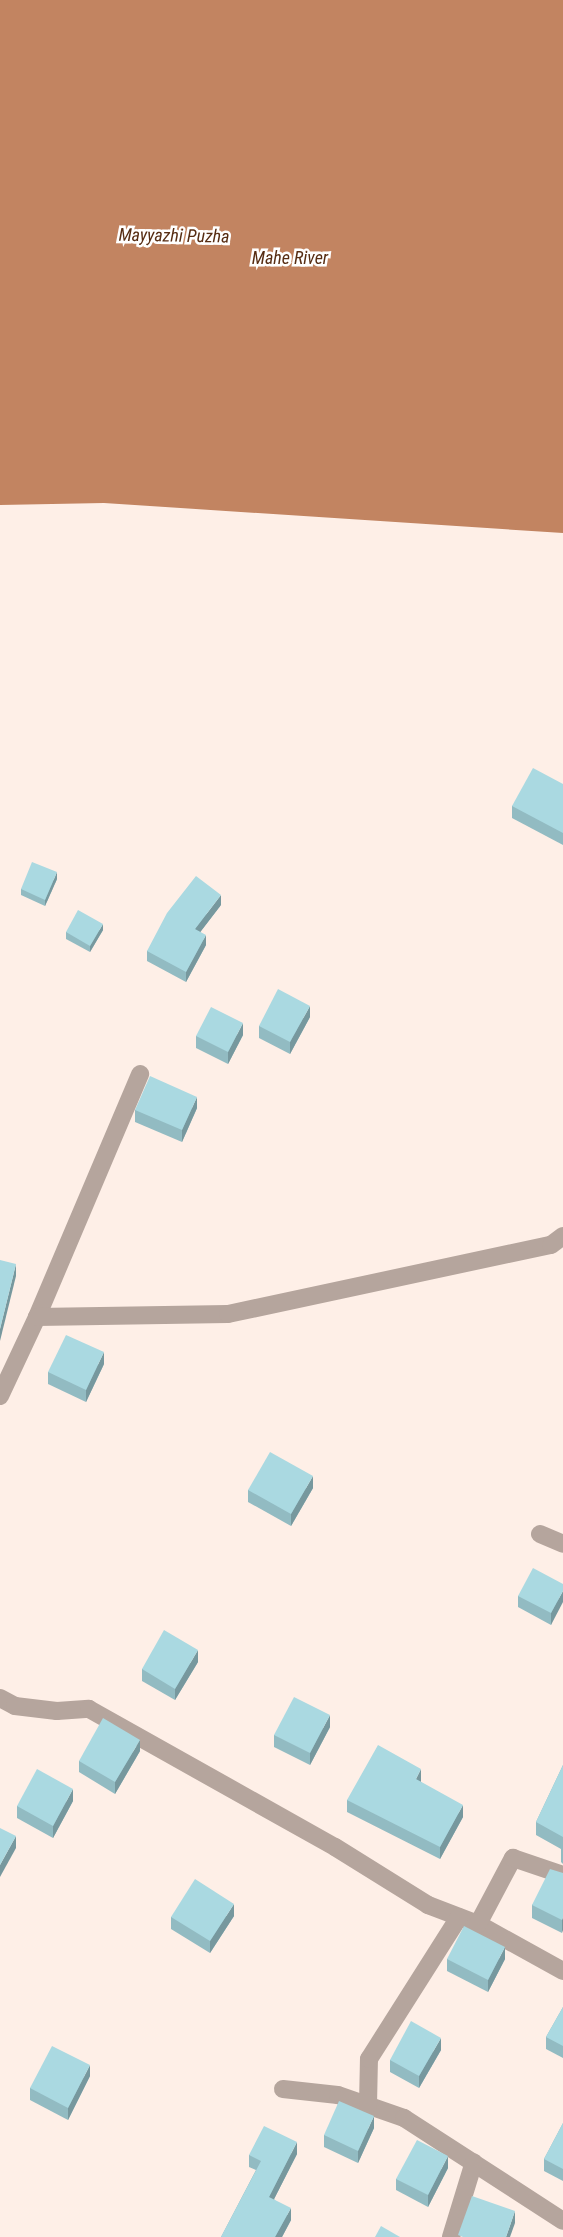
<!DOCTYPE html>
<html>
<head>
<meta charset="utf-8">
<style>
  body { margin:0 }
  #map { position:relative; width:563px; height:2237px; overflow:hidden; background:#feefe7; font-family:"Roboto Condensed",sans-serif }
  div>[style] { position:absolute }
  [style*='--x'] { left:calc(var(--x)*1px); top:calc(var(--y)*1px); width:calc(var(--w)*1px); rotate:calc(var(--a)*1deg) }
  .water>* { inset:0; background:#c28461 }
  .street>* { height:18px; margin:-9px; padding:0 9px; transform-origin:9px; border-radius:9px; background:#b5a59d }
  .wall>* { inset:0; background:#92bbc2 }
  .shaded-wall>* { inset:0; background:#77989e }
  .building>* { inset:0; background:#aad9e1 }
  span { translate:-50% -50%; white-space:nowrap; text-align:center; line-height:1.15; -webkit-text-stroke:5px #fff; paint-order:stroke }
  .water-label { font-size:18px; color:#572d13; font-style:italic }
</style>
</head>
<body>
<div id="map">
  <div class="water">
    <i style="clip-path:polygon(0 0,563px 0,563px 533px,104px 503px,0 505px)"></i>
  </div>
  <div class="street">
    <i style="--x:37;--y:1317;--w:264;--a:-67"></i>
    <i style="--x:0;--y:1396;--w:87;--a:-64.9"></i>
    <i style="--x:37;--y:1317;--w:191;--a:-0.9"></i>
    <i style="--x:228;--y:1314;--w:330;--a:-12.1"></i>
    <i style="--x:551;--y:1245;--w:15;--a:-37"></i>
    <i style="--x:540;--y:1534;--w:25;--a:23"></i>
    <i style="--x:0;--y:1698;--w:17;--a:28"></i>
    <i style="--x:15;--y:1706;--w:42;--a:6.8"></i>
    <i style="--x:57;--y:1711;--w:32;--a:-4"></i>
    <i style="--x:89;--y:1709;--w:282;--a:29.3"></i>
    <i style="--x:335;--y:1847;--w:110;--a:31.9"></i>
    <i style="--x:428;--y:1905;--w:53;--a:20.8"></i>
    <i style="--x:478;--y:1924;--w:97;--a:28.9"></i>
    <i style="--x:478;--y:1924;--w:75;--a:-62.1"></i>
    <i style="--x:513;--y:1858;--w:53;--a:18.8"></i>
    <i style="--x:283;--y:2089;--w:55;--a:6.2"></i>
    <i style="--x:338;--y:2095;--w:70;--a:19.2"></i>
    <i style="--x:404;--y:2118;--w:189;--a:32.9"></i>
    <i style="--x:368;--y:2105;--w:46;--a:-88.8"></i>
    <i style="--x:369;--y:2059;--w:168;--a:-57.6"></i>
    <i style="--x:451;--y:2237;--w:78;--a:-73"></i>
  </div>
  <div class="wall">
    <i style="clip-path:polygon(563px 784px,563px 845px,512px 818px,512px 806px)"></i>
    <i style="clip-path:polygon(57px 879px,45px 906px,21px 895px,21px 889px)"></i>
    <i style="clip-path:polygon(221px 905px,200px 932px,206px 945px,186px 982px,147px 961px,147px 951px)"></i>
    <i style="clip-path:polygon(103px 930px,90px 952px,66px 939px,66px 932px)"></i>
    <i style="clip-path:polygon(310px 1017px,290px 1054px,259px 1038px,259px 1026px)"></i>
    <i style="clip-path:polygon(243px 1035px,228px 1064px,196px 1048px,196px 1036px)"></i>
    <i style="clip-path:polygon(197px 1108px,182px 1142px,135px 1122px,135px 1110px)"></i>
    <i style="clip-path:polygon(104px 1364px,86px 1402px,48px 1384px,48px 1372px)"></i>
    <i style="clip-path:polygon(313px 1488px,291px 1526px,248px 1502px,248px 1490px)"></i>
    <i style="clip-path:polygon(563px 1584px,551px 1625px,518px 1607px,518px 1596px)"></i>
    <i style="clip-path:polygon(198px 1662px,175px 1700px,142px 1681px,142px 1669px)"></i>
    <i style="clip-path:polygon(330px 1727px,310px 1765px,274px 1747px,274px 1735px)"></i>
    <i style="clip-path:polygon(140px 1751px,115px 1794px,79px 1772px,79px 1761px)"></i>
    <i style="clip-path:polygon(563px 1765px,563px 1864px,561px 1862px,561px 1849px,536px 1835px,536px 1822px)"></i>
    <i style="clip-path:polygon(421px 1781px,421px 1782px,463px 1817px,440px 1859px,347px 1812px,347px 1800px)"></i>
    <i style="clip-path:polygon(73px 1801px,53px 1838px,17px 1818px,17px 1806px)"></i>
    <i style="clip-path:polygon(563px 1873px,562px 1933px,532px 1918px,532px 1905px)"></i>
    <i style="clip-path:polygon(234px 1916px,210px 1953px,171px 1929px,171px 1917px)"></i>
    <i style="clip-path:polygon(447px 1959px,505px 1959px,488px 1992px,447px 1971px)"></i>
    <i style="clip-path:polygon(563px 2007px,563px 2058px,546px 2049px,546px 2037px)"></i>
    <i style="clip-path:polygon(441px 2050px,419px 2088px,390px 2072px,390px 2060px)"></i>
    <i style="clip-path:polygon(90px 2076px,68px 2120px,30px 2100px,30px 2088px)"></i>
    <i style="clip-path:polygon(563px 2123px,563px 2181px,544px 2171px,544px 2159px)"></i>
    <i style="clip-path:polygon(374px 2128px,358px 2163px,324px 2147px,324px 2135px)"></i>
    <i style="clip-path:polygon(297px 2154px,274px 2199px,291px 2220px,282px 2237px,221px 2237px,256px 2170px,249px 2167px,249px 2155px)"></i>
    <i style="clip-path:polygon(448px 2168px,428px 2207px,396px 2190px,396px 2179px)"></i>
  </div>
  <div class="shaded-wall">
    <i style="clip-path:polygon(57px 872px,57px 879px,45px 906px,45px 900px)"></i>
    <i style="clip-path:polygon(221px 895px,221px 905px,195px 939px,195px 929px)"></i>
    <i style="clip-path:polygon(103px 924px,103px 930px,90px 952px,90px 946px)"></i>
    <i style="clip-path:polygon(206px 935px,206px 945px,186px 982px,186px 972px)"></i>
    <i style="clip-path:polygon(310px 1006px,310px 1017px,290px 1054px,290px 1042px)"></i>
    <i style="clip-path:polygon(243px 1023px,243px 1035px,228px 1064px,228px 1052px)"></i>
    <i style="clip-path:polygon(197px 1097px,197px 1108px,182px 1142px,182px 1130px)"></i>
    <i style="clip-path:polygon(16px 1264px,16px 1276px,0 1341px,0 1329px)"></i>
    <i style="clip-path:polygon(104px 1352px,104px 1364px,86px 1402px,86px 1390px)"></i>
    <i style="clip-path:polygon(313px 1476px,313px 1488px,291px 1526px,291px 1514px)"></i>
    <i style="clip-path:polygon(563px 1591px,563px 1602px,551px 1625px,551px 1613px)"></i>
    <i style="clip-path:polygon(198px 1650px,198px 1662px,175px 1700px,175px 1689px)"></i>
    <i style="clip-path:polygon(330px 1715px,330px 1727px,310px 1765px,310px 1753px)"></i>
    <i style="clip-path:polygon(140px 1740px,140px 1751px,115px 1794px,115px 1782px)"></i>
    <i style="clip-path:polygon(421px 1769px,421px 1781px,416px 1791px,416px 1779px)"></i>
    <i style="clip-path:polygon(73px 1789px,73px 1801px,53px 1838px,53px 1826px)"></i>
    <i style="clip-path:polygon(463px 1805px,463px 1817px,440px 1859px,440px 1847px)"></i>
    <i style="clip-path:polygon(16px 1836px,16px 1848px,0 1877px,0 1865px)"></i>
    <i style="clip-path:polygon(234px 1904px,234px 1916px,210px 1953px,210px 1941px)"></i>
    <i style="clip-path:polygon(563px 1917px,563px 1930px,562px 1933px,562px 1920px)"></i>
    <i style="clip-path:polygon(505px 1947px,505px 1959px,488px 1992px,488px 1980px)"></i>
    <i style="clip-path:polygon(441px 2038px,441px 2050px,419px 2088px,419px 2076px)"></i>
    <i style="clip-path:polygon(90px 2065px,90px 2076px,68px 2120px,68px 2108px)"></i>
    <i style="clip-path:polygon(374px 2116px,374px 2128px,358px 2163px,358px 2151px)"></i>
    <i style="clip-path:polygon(297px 2142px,297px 2154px,269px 2209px,269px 2197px)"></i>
    <i style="clip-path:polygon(448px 2156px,448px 2168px,428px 2207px,428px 2195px)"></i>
    <i style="clip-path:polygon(291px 2208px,291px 2220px,282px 2237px,275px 2237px)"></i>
    <i style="clip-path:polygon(515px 2211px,515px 2223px,510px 2237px,506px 2237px)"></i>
  </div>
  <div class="building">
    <i style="clip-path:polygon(533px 768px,563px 784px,563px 833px,512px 806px)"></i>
    <i style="clip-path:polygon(32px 862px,57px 872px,45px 900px,21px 889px)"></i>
    <i style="clip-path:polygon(196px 876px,221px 895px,195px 929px,206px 935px,186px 972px,147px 951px,167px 913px)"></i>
    <i style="clip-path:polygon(78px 910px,103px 924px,90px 946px,66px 932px)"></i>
    <i style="clip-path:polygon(278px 989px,310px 1006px,290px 1042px,259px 1026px)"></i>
    <i style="clip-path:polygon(211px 1007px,243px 1023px,228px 1052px,196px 1036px)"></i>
    <i style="clip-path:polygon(150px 1076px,197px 1097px,182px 1130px,135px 1110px)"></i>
    <i style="clip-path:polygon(0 1260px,16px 1264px,0 1329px)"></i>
    <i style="clip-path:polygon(66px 1335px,104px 1352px,86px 1390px,48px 1372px)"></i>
    <i style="clip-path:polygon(270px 1452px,313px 1476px,291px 1514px,248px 1490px)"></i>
    <i style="clip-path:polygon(533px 1568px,563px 1584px,563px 1591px,551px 1613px,518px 1596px)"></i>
    <i style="clip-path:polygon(164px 1630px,198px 1650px,175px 1689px,142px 1669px)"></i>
    <i style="clip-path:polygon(294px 1697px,330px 1715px,310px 1753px,274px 1735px)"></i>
    <i style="clip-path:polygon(103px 1718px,140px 1740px,115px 1782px,79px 1761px)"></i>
    <i style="clip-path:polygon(378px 1745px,421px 1769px,416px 1779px,463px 1805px,440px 1847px,347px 1800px)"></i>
    <i style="clip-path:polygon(563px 1765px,563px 1837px,536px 1822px)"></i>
    <i style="clip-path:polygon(37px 1769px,73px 1789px,53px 1826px,17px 1806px)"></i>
    <i style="clip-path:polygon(0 1828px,16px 1836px,0 1865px)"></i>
    <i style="clip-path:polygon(550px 1869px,563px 1873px,563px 1917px,562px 1920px,532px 1905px)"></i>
    <i style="clip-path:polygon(195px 1879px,234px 1904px,210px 1941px,171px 1917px)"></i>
    <i style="clip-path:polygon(464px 1926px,505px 1947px,488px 1980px,447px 1959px)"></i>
    <i style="clip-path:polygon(563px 2007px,563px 2046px,546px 2037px)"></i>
    <i style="clip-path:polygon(411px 2021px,441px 2038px,419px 2076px,390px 2060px)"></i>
    <i style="clip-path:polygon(52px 2046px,90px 2065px,68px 2108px,30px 2088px)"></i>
    <i style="clip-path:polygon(339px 2101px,374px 2116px,358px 2151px,324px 2135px)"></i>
    <i style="clip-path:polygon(563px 2123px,563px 2169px,544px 2159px)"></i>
    <i style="clip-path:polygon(264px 2126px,297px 2142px,269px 2197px,291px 2208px,275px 2237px,221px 2237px,261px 2161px,249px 2155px)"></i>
    <i style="clip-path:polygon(417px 2140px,448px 2156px,428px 2195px,396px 2179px)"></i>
    <i style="clip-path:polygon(472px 2196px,515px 2211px,506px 2237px,463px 2237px,458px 2235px)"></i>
    <i style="clip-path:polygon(381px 2226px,400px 2237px,375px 2237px)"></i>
  </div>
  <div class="water-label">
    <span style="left:174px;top:236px;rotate:1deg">Mayyazhi Puzha</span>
    <span style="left:290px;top:258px">Mahe River</span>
  </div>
</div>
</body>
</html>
